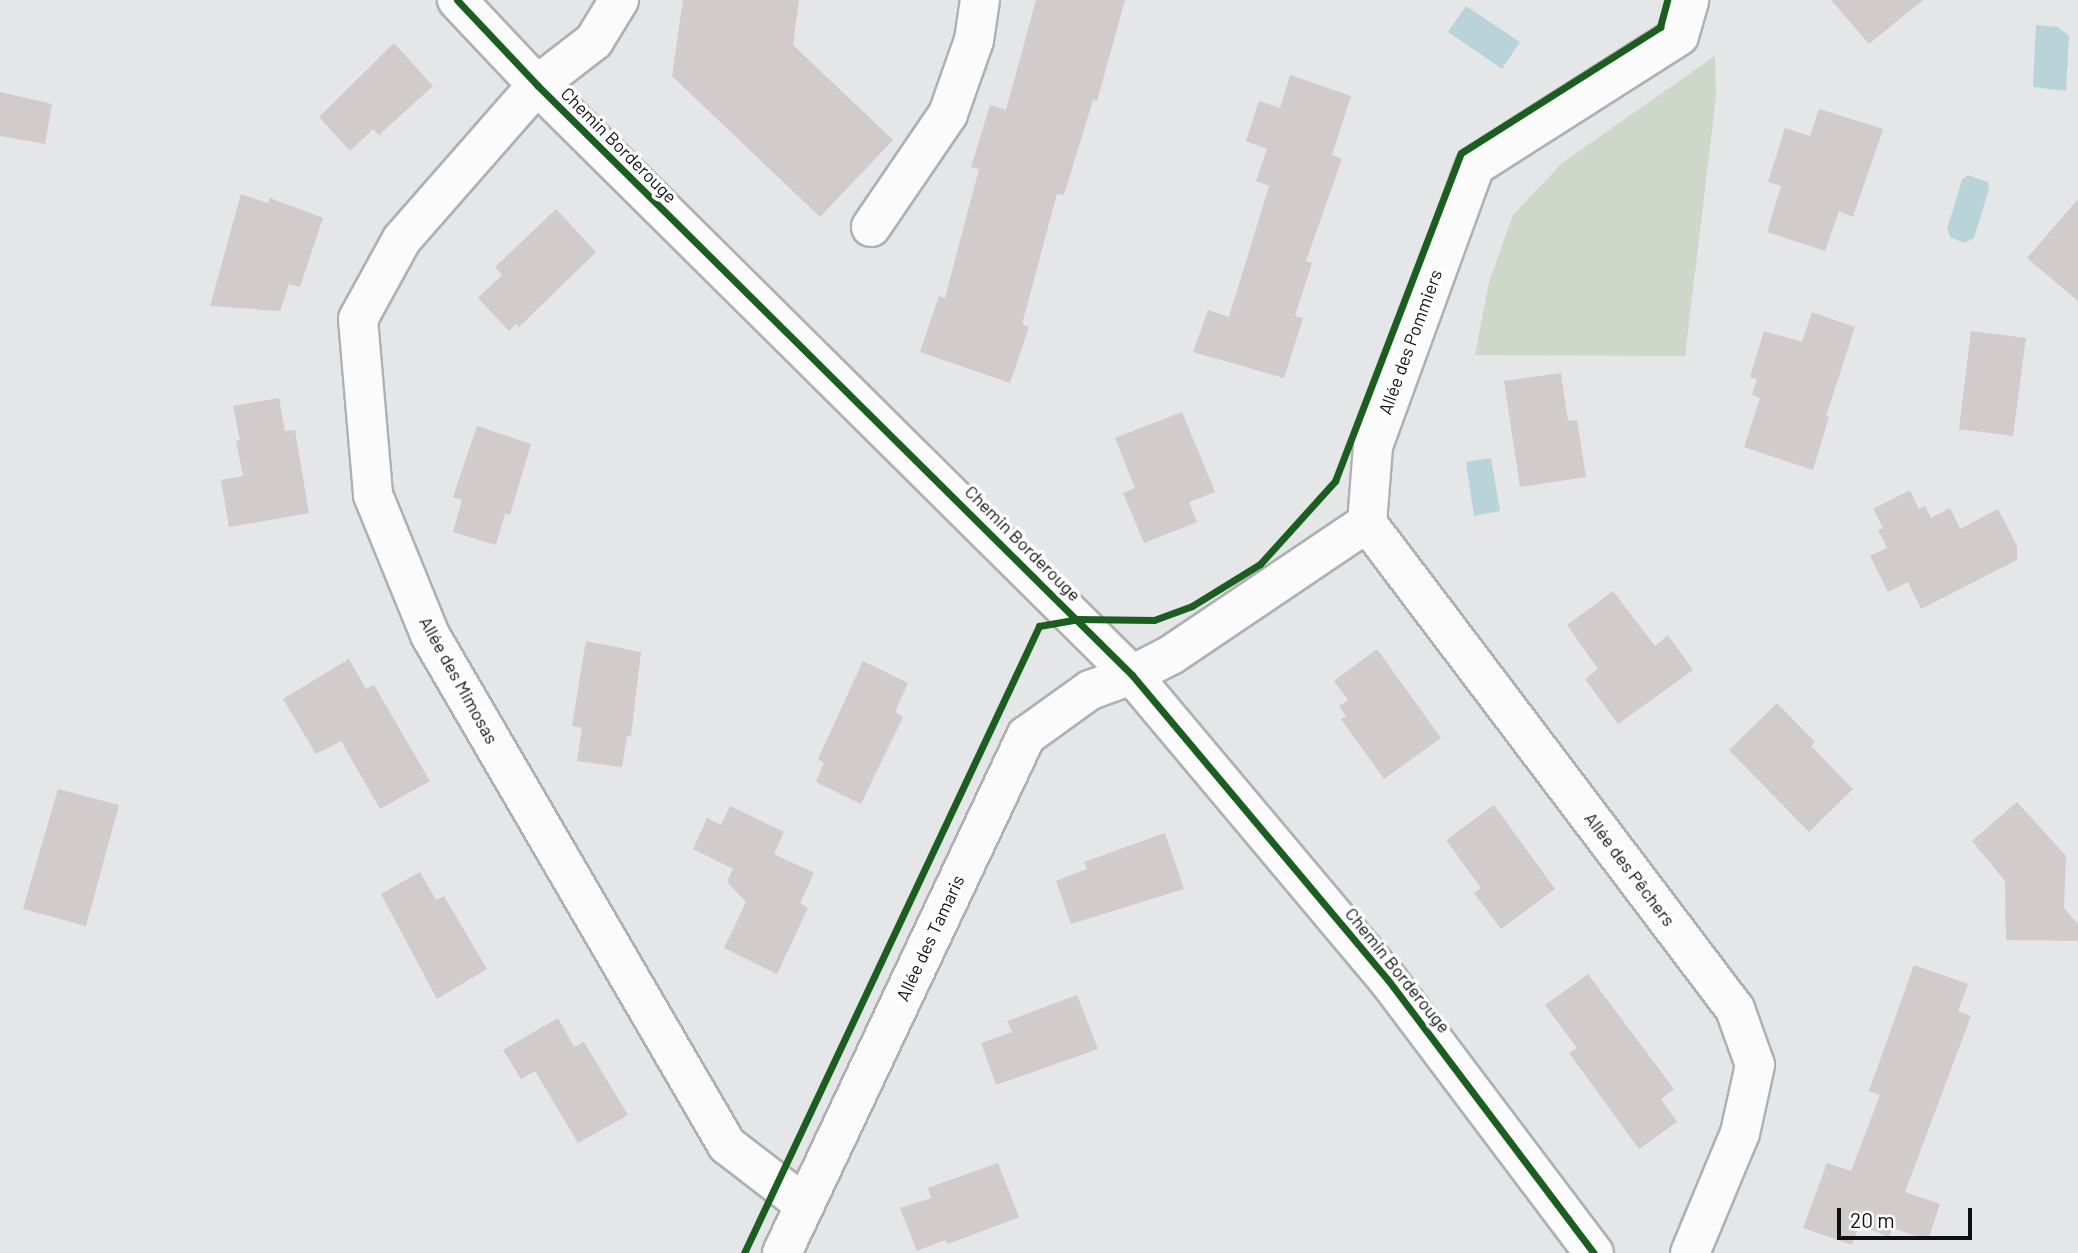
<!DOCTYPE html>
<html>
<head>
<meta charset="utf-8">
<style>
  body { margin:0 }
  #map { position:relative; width:2078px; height:1253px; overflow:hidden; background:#e4e6e8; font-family:Barlow,sans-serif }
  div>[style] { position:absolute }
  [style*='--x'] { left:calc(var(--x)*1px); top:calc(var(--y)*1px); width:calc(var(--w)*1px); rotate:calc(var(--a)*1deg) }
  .green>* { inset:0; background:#cdd8cb }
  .water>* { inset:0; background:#b9d4d9 }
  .building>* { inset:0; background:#d1cbcb }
  .roads { filter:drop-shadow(2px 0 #afb0b2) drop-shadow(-2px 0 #afb0b2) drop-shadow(0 2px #afb0b2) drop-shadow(0 -2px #afb0b2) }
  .minor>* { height:38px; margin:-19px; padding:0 19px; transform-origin:19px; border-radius:19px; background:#fbfbfc }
  .cycleway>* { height:7px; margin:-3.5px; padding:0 3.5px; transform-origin:3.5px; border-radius:3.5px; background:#1b5e20 }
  span { translate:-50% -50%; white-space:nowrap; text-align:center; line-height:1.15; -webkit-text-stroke:7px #fff; paint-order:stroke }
  .street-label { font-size:18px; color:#0f1011 }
  .scale { position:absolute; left:1837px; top:1208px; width:135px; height:32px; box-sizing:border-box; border:4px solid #0f1011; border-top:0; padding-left:9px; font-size:21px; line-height:24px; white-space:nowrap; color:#0f1011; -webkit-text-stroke:5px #fff; paint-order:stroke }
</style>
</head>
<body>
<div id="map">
  <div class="green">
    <i style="clip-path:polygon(1715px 56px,1716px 97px,1685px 356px,1475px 355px,1489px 282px,1513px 215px,1562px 163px)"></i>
  </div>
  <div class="water">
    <i style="clip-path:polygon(1466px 6px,1520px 42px,1502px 69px,1448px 32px)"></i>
    <i style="clip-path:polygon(2036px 25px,2058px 27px,2069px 36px,2066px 91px,2033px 87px)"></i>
    <i style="clip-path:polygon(1968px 175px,1988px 182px,1989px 189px,1974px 238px,1965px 243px,1951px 238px,1947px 229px,1962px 180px)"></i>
    <i style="clip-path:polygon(1491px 458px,1500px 511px,1474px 516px,1466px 462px)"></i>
  </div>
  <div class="building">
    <i style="clip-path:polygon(683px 0,799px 0,793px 45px,893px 140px,820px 217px,672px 76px)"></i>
    <i style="clip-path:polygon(1036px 0,1125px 0,1097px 101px,1093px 100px,1064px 195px,1057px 194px,1022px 324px,1029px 327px,1010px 383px,920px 352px,939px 296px,945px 298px,979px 169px,971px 167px,990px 105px,1006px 110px)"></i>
    <i style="clip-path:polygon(1831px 0,1923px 0,1869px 44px)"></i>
    <i style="clip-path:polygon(394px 43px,433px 86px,379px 135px,373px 129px,350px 151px,319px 117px)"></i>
    <i style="clip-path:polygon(1290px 75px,1351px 96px,1332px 155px,1342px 159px,1306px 261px,1312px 263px,1295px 316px,1303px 318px,1284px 378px,1193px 352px,1208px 310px,1229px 317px,1269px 186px,1256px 181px,1267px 149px,1246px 141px,1259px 101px,1280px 108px)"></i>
    <i style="clip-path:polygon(0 92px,52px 104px,45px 144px,0 136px)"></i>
    <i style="clip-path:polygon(1819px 109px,1883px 129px,1853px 217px,1839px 211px,1825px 251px,1767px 232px,1781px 186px,1768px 182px,1785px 128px,1810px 136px)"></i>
    <i style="clip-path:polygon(241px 194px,268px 203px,270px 198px,323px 218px,300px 287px,289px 284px,280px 311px,210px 306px)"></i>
    <i style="clip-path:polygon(2078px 199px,2078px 301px,2027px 258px)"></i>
    <i style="clip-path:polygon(556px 209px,596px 252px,519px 327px,516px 324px,509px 331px,478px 298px,502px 275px,495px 267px)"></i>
    <i style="clip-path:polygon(1812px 312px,1855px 327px,1826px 416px,1829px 417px,1813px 470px,1744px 447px,1760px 398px,1752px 395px,1757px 379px,1750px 377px,1764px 331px,1802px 342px)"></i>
    <i style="clip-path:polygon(1971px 331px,2026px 338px,2013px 436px,1959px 429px)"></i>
    <i style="clip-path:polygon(1561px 373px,1568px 421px,1577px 420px,1586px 477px,1520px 487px,1504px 381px)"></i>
    <i style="clip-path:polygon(279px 398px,285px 431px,295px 430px,309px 513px,229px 527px,221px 480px,243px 476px,236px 441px,240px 440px,233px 406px)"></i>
    <i style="clip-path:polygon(1182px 412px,1215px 492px,1189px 502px,1197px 522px,1144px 543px,1123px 493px,1135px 488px,1115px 438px)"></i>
    <i style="clip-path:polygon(477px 426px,531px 444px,510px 515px,505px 513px,496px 545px,453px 532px,462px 500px,453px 497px)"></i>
    <i style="clip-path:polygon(1910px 490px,1919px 509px,1925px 506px,1931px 518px,1950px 508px,1960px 529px,1998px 509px,2017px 546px,2017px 560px,1921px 609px,1908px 582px,1888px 592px,1870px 556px,1887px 548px,1878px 530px,1883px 528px,1873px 509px)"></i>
    <i style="clip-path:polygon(1613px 591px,1655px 646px,1668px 635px,1693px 670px,1618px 724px,1585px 679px,1598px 669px,1567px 625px)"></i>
    <i style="clip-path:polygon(586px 641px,641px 652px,631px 736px,627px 736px,622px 767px,577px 761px,582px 728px,572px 726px)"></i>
    <i style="clip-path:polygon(1377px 649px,1441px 738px,1384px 779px,1341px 719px,1346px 716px,1339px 706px,1348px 700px,1334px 681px)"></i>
    <i style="clip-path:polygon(349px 659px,366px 689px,374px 685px,430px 781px,380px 809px,341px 741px,316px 754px,283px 699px)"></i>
    <i style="clip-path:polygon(863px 661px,908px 683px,895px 712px,903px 717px,861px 804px,816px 782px,824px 763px,818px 759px)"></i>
    <i style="clip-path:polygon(1777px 703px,1815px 742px,1811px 746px,1853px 789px,1809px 832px,1729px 750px)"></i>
    <i style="clip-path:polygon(58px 789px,119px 805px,86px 926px,23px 909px)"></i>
    <i style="clip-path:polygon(2017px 802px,2066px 856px,2064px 908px,2078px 924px,2078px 941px,2006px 940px,2005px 881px,1972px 841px)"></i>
    <i style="clip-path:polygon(1494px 805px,1555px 889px,1501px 929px,1474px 893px,1481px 888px,1446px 840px)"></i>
    <i style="clip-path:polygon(730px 806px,784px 832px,774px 854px,814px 873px,800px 903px,808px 908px,777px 974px,724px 948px,746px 902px,727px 882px,733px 869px,693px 849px,707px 818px,721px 825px)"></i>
    <i style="clip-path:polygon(1165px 833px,1184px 889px,1071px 924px,1056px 881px,1087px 869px,1084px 862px)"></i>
    <i style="clip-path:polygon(420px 872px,436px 900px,444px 896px,487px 969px,437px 999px,381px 894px)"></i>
    <i style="clip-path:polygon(1914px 965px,1968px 984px,1958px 1011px,1971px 1016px,1905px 1192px,1940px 1204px,1928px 1240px,1892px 1228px,1889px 1237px,1859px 1225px,1852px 1245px,1803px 1228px,1827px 1163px,1851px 1171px,1880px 1095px,1869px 1091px)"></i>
    <i style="clip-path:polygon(1588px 974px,1674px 1089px,1661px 1099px,1677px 1122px,1639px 1149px,1569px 1053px,1577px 1048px,1545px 1005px)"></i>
    <i style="clip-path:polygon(1077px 995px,1098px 1049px,996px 1085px,981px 1043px,1012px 1032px,1007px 1021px)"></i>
    <i style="clip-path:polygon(558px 1018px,574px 1047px,584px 1042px,628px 1115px,578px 1143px,535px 1071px,521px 1079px,503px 1050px)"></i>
    <i style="clip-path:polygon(998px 1163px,1019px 1217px,948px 1244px,945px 1240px,917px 1251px,900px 1208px,931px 1198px,928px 1188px)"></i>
  </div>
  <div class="roads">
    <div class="minor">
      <i style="--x:457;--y:0;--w:117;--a:46.7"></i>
      <i style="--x:537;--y:85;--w:838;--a:44.76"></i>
      <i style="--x:1132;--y:675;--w:398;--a:50"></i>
      <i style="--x:1388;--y:980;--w:342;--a:53"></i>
      <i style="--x:619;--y:0;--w:48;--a:121.4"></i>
      <i style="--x:594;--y:41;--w:72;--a:142.3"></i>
      <i style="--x:537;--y:85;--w:205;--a:131.2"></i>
      <i style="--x:402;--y:239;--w:91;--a:118.8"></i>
      <i style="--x:358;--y:319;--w:177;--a:85.1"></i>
      <i style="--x:373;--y:495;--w:151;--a:67.8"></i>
      <i style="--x:430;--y:635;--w:590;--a:59.79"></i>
      <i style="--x:727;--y:1145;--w:98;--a:37.6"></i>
      <i style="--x:871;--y:227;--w:137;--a:-55.7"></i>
      <i style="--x:948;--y:114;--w:78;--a:-70.6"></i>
      <i style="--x:974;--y:40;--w:40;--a:-81.5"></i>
      <i style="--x:1367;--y:523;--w:610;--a:52.87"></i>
      <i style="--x:1735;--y:1009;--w:59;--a:70.3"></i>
      <i style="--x:1755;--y:1065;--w:70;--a:102.4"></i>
      <i style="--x:1740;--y:1133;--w:130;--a:112.6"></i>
      <i style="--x:782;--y:1253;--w:572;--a:-64.73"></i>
      <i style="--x:1026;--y:736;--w:79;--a:-35.7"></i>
      <i style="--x:1090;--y:690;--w:45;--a:-19.7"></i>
      <i style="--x:1132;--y:675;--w:44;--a:-27.1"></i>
      <i style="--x:1171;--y:655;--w:236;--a:-34"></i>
      <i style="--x:1367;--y:523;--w:77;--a:-85.5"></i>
      <i style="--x:1373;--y:446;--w:298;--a:-70"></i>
      <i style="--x:1475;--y:166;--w:242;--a:-32.5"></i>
      <i style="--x:1679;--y:36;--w:37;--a:-74"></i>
    </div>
  </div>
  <div class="cycleway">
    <i style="--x:457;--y:0;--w:117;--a:46.7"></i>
    <i style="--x:537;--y:85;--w:838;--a:44.76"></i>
    <i style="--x:1132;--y:675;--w:398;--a:50"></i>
    <i style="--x:1388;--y:980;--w:342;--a:53"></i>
    <i style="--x:744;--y:1253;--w:693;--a:-64.8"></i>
    <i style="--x:1039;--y:626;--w:39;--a:-10"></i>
    <i style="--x:1077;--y:619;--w:77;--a:0.7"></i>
    <i style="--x:1154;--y:620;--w:40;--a:-20.2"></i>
    <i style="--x:1192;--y:606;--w:80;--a:-31.7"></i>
    <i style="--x:1260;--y:564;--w:112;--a:-47.9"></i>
    <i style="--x:1335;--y:481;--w:351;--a:-69"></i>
    <i style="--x:1461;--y:153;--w:236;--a:-32.3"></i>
    <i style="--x:1660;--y:27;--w:28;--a:-75"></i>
  </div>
  <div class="street-label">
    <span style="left:619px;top:145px;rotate:45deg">Chemin Borderouge</span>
    <span style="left:1410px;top:342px;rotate:-70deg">Allée des Pommiers</span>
    <span style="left:1023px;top:543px;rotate:45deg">Chemin Borderouge</span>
    <span style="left:459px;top:680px;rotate:61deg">Allée des Mimosas</span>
    <span style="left:1630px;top:869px;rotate:53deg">Allée des Pêchers</span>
    <span style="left:930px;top:938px;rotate:-65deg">Allée des Tamaris</span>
    <span style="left:1398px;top:970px;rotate:51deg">Chemin Borderouge</span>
  </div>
  <div class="scale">20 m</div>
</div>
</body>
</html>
